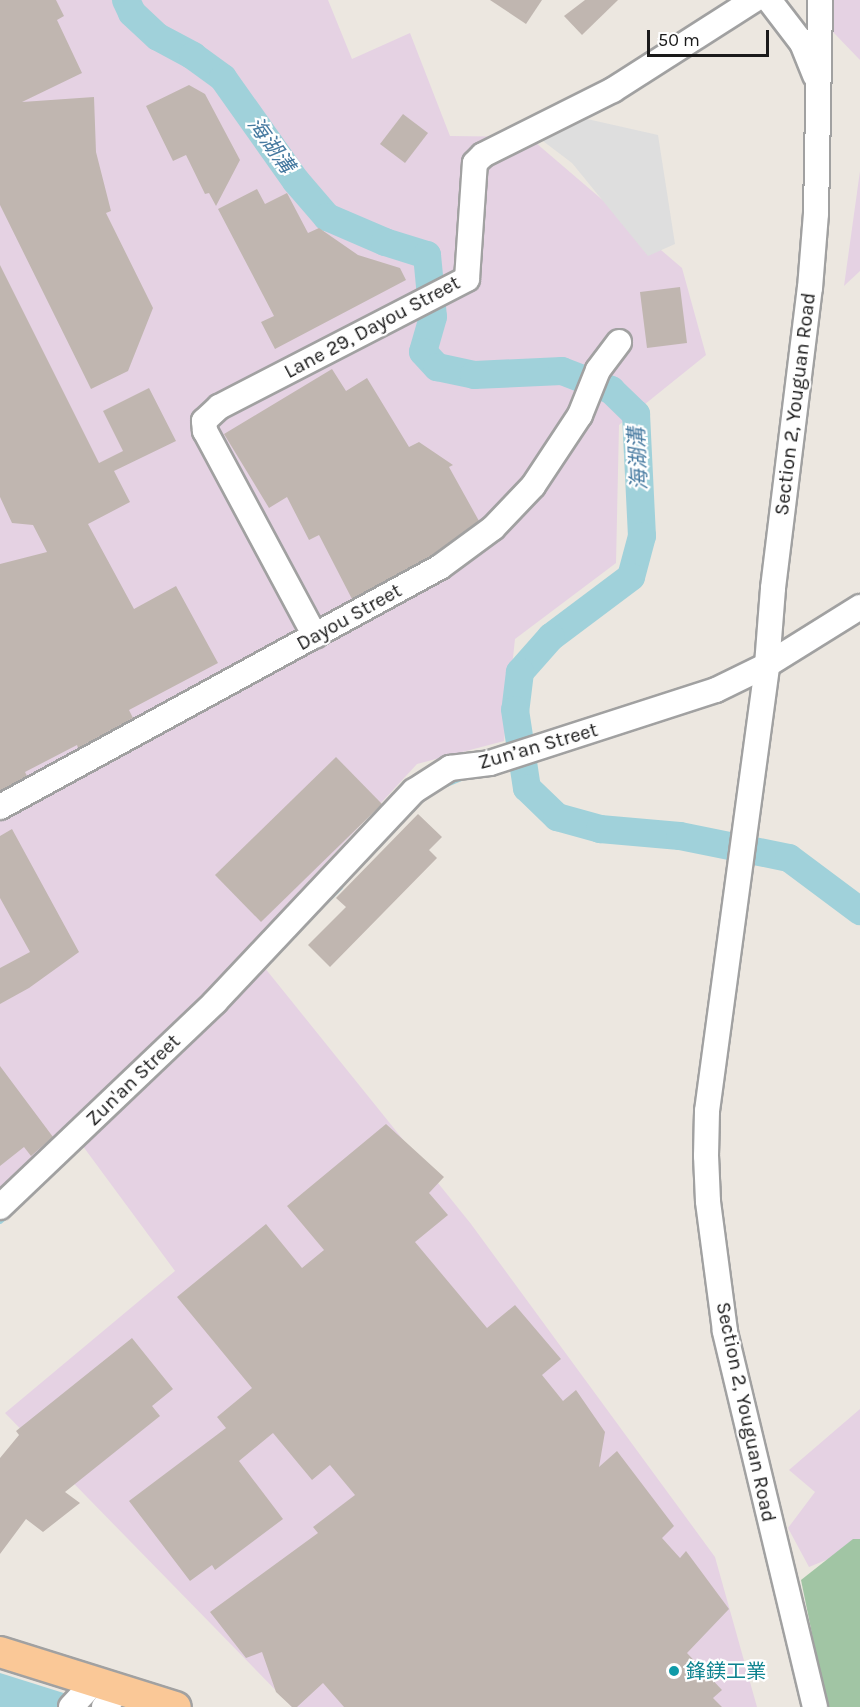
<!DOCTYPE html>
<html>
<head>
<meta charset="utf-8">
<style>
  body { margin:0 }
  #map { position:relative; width:860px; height:1707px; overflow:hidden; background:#ece7e0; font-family:Karla,"Noto Sans TC",sans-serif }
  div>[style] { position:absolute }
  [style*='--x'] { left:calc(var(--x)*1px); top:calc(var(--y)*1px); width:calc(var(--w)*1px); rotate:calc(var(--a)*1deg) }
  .industrial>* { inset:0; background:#e5d2e3 }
  .cemetery>* { inset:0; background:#a1c5a4 }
  .parking>* { inset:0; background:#dedede }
  .water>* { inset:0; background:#a0d1da }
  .stream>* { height:4.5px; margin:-2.25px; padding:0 2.25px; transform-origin:2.25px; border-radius:2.25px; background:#a0d1da }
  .river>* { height:28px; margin:-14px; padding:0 14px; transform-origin:14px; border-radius:14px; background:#a0d1da }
  .building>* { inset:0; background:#c0b6b0 }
  .roads { filter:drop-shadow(2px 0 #a1a1a1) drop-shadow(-2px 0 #a1a1a1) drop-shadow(0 2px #a1a1a1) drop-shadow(0 -2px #a1a1a1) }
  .minor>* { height:24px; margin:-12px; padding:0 12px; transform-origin:12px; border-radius:12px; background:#fff }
  .major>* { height:30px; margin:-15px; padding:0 15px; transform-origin:15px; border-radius:15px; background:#fac897 }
  .dots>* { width:16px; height:16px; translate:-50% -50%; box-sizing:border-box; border:3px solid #fff; border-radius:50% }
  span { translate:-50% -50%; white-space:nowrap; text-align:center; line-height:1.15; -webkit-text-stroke:4.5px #fff; paint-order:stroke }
  .street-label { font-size:20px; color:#1a1a1a }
  .culture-label { font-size:20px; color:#0d838f }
  .left { translate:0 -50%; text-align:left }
  .water-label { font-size:21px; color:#477aa0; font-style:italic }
  .scale { position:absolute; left:647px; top:30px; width:122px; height:27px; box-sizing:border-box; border:3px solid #1a1a1a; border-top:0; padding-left:8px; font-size:18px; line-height:21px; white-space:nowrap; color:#1a1a1a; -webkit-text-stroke:4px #fff; paint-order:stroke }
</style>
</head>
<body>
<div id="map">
  <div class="industrial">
    <i style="clip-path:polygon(0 0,328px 0,352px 59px,410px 33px,450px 136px,529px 137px,682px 268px,706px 355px,619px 425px,616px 563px,515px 639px,504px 741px,417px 764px,248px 947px,471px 1224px,715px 1557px,757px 1707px,292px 1707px,5px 1413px,175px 1271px,71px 1130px,0 1194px)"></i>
    <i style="clip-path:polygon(830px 0,860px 0,860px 60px,833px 32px)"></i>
    <i style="clip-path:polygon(860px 171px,860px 271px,844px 286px)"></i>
    <i style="clip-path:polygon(860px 1409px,860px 1546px,809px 1567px,788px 1528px,815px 1492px,789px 1470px)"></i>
  </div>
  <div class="cemetery">
    <i style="clip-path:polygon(853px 1539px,860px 1539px,860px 1707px,827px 1707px,801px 1580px)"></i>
  </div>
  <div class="parking">
    <i style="clip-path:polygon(565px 114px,658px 135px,675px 244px,648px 256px,572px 163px,531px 132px)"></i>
  </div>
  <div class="water">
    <i style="clip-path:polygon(0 1673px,89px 1701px,87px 1707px,0 1707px)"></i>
  </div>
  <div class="stream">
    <i style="--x:444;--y:785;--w:18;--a:-22"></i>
    <i style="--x:325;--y:902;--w:21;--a:-45"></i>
    <i style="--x:0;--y:1221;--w:9;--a:-41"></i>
  </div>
  <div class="river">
    <i style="--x:126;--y:0;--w:14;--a:65"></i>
    <i style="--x:132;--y:13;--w:35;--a:43"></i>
    <i style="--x:158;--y:37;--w:40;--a:28"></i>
    <i style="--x:193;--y:56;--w:37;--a:36"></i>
    <i style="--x:223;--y:78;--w:126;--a:54.7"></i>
    <i style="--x:296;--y:181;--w:48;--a:49.3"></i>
    <i style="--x:327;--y:217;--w:63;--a:23.3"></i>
    <i style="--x:385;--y:242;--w:44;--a:17.2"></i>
    <i style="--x:427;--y:255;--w:62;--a:84.5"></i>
    <i style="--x:433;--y:317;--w:36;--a:106"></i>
    <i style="--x:423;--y:352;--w:21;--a:47"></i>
    <i style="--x:437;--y:367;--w:38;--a:12"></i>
    <i style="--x:474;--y:375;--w:88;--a:-2.6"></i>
    <i style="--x:562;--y:371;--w:53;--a:21.2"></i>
    <i style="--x:611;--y:390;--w:35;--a:44"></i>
    <i style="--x:636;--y:414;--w:122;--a:87.2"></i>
    <i style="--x:642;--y:536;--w:42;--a:105"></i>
    <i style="--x:631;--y:577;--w:100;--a:143.1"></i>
    <i style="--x:551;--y:637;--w:47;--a:131.5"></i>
    <i style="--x:520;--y:672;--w:38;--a:97"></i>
    <i style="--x:515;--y:710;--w:79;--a:81.3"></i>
    <i style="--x:527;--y:788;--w:42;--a:44"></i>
    <i style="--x:557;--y:817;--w:45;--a:15.6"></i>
    <i style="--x:600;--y:829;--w:80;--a:5"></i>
    <i style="--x:680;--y:836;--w:111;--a:11.4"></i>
    <i style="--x:789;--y:858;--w:89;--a:36.7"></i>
  </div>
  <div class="building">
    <i style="clip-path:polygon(0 0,56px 0,64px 16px,57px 20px,82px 73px,22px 102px,94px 97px,96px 152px,111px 211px,106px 213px,153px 308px,128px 371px,91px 389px,0 205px)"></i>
    <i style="clip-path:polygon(490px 0,542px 0,526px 24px)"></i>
    <i style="clip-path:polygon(585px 0,618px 0,582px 35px,564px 16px)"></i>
    <i style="clip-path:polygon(189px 85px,205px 94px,240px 160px,216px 206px,209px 193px,205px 194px,186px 155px,173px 161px,146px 106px)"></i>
    <i style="clip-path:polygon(403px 114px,428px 133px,405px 163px,380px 144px)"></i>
    <i style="clip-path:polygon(257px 189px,265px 204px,287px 193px,308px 233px,319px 228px,358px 255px,400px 268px,406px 280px,275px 349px,261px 322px,274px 316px,218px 209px)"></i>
    <i style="clip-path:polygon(0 265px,99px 463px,123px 451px,103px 411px,149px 388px,176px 441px,114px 471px,130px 502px,88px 524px,134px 609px,176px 586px,218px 663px,129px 710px,133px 718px,78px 748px,77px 745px,25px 772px,27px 776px,0 791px,0 564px,47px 552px,33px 525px,12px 523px,0 497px)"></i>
    <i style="clip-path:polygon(680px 287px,687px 343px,647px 348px,640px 292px)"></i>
    <i style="clip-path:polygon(332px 369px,346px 391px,367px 378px,409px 447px,419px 442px,453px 465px,449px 467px,479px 521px,432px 555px,352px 599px,319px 535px,309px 540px,287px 497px,269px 508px,224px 434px)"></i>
    <i style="clip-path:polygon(336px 757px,382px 804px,261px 922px,215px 875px)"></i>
    <i style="clip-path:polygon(418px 814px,442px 837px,429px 850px,437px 858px,330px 967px,308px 945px,346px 907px,336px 898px)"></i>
    <i style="clip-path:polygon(12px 829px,79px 952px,29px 988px,0 1004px,0 968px,30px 952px,0 898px,0 836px)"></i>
    <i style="clip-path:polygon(0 1066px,53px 1137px,31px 1156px,24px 1147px,0 1166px)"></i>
    <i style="clip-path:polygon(386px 1124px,444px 1177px,429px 1193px,448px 1215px,415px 1242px,487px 1328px,515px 1305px,561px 1359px,542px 1375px,563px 1401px,576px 1390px,605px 1432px,599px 1467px,617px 1451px,674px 1526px,662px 1538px,680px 1558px,686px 1551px,729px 1609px,687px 1653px,722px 1690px,713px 1698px,722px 1707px,344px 1707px,323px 1683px,297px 1707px,292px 1707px,276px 1692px,262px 1652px,246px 1658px,210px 1612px,318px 1533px,313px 1527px,355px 1495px,330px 1465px,312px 1480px,273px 1433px,239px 1461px,283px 1519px,215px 1570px,212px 1565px,190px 1581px,129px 1501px,226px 1428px,217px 1417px,252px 1388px,177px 1297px,266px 1224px,302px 1268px,324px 1250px,287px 1206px)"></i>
    <i style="clip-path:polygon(132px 1338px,173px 1389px,152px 1406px,160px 1416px,65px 1492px,80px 1503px,43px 1532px,26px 1519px,0 1554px,0 1458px,19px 1435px,16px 1431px)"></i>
  </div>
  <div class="roads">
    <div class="minor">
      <i style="--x:769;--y:0;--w:54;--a:52.5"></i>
      <i style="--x:802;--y:43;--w:35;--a:68"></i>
      <i style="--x:315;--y:636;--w:233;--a:-118.2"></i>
      <i style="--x:205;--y:431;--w:10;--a:-96"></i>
      <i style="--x:204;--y:421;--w:21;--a:-43"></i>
      <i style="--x:219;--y:407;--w:279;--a:-27.3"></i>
      <i style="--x:467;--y:279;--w:116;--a:-86.1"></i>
      <i style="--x:475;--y:163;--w:11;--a:-45"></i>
      <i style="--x:483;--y:155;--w:145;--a:-26.6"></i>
      <i style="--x:613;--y:90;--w:167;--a:-32.6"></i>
      <i style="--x:0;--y:807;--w:501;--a:-28.61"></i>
      <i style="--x:440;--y:567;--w:66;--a:-36.3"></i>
      <i style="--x:493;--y:528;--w:58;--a:-46.4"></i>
      <i style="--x:533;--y:486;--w:85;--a:-56.5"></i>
      <i style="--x:580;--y:415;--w:48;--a:-68.2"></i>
      <i style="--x:598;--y:370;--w:35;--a:-53"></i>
      <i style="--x:0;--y:1207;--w:297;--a:-43.6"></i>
      <i style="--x:215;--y:1002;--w:290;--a:-46.7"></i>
      <i style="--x:414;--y:791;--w:43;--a:-32.6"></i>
      <i style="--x:450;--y:768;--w:40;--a:-7.1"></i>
      <i style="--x:490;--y:763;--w:237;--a:-17.9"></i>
      <i style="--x:716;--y:690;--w:57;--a:-26.1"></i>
      <i style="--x:767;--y:665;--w:110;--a:-31.9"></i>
      <i style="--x:71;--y:1707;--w:35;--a:-47"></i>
      <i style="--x:104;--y:1707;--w:23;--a:-47"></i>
      <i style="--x:815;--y:1707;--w:387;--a:-103.5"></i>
      <i style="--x:725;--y:1331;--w:131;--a:-97.5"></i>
      <i style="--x:708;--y:1201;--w:45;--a:-92.5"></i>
      <i style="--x:706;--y:1156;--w:45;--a:-88.7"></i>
      <i style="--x:707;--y:1111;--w:450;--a:-82.3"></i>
      <i style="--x:767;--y:665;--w:77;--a:-85.5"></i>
      <i style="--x:773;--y:588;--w:302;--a:-83"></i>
      <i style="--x:810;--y:288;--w:75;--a:-85.4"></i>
      <i style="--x:816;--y:213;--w:213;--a:-88.9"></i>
    </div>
    <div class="major">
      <i style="--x:0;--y:1652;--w:184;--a:17.4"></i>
    </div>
  </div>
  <div class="dots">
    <i style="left:674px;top:1671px;background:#0f9aa8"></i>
  </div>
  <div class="street-label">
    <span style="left:372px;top:327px;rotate:-28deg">Lane 29, Dayou Street</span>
    <span style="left:795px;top:404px;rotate:-83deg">Section 2, Youguan Road</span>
    <span style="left:349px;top:617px;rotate:-29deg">Dayou Street</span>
    <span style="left:538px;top:746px;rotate:-16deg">Zun’an Street</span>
    <span style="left:133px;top:1080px;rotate:-44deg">Zun'an Street</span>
    <span style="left:746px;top:1412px;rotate:78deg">Section 2, Youguan Road</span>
  </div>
  <div class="culture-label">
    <span class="left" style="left:686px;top:1671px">鋒鎂工業</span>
  </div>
  <div class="water-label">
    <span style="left:271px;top:145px;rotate:54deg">海湖溝</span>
    <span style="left:638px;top:459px;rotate:-93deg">海湖溝</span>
  </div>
  <div class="scale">50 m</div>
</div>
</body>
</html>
